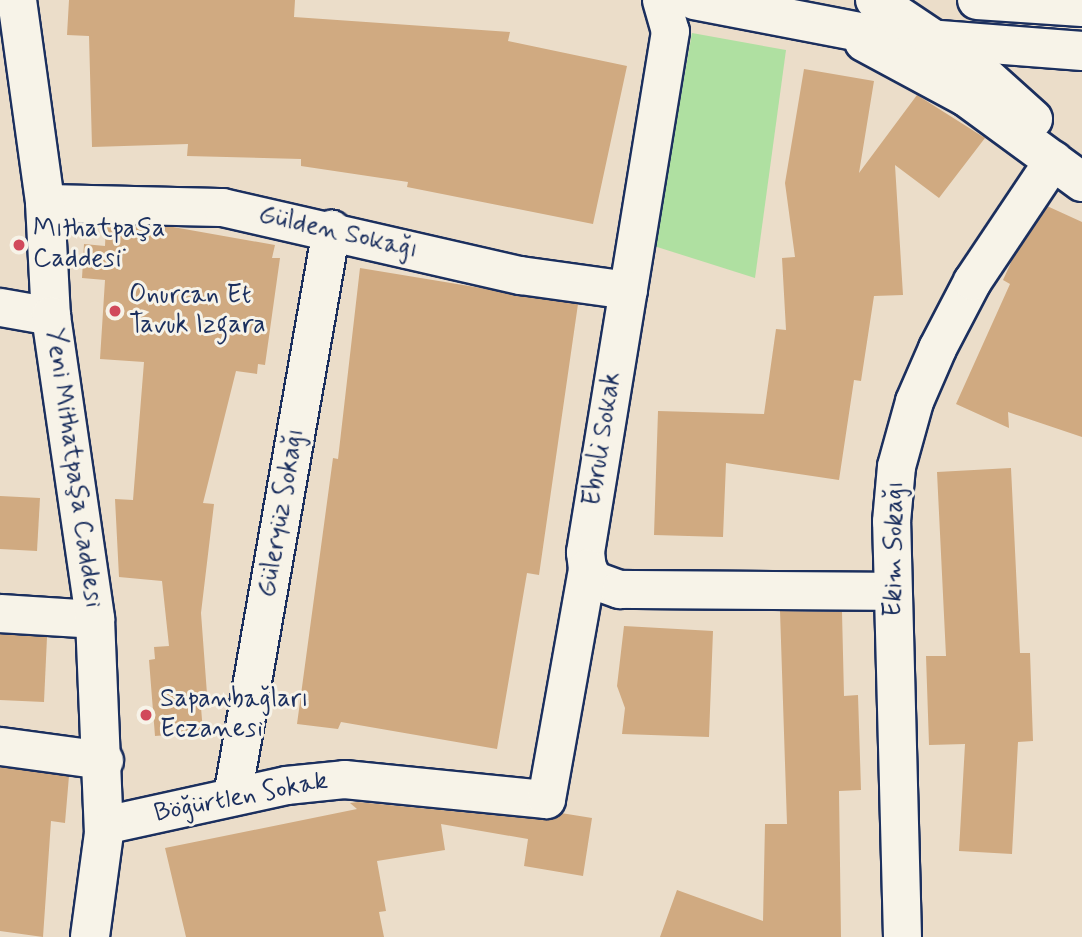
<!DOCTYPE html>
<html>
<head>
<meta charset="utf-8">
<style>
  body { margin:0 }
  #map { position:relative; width:1082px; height:937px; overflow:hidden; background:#ebddc9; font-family:Mynerve,sans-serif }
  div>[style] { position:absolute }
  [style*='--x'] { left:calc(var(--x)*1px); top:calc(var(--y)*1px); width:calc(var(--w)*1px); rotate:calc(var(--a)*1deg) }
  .green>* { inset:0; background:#afe0a1 }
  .building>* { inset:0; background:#d0aa81 }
  .roads { filter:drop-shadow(2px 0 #1b2f5e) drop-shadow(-2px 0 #1b2f5e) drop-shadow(0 2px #1b2f5e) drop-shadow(0 -2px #1b2f5e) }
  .minor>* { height:37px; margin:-18.5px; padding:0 18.5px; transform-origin:18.5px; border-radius:18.5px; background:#f7f3e8 }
  .tertiary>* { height:38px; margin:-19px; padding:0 19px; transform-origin:19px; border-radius:19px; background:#f7f3e8 }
  .dots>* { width:19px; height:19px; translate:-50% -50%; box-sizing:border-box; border:4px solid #f7f3e8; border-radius:50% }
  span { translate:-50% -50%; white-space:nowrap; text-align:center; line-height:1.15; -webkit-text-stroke:6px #f7f3e8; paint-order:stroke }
  .poi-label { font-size:26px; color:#1b2f5e }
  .left { translate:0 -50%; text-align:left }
  .street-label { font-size:26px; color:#1b2f5e }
</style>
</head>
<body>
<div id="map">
  <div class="green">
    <i style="clip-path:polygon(692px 33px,786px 50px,755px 278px,654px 246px)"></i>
  </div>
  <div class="building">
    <i style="clip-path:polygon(69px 0,295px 0,294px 17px,510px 32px,508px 41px,627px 66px,593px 224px,407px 187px,408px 182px,301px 166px,301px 159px,187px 156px,188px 144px,92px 147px,89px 36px,67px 35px)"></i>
    <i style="clip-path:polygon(804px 69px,874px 81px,859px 173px,917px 95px,985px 138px,939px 198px,895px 165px,903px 295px,874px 296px,861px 381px,854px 380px,839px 480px,726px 463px,723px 537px,654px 535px,658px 411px,764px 414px,776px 329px,786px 330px,782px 258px,795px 257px,785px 183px)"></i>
    <i style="clip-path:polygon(1047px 206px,1082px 222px,1082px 437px,1008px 412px,1009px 428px,956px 404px,1010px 284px,1003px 280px,1013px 258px)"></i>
    <i style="clip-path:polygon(106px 225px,173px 227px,275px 245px,272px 258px,280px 258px,265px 365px,258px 364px,257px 374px,236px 371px,203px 503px,214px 504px,201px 613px,207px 694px,200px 695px,203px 732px,155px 736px,149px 660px,155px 659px,154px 647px,169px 646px,162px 581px,119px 577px,115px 499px,133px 500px,144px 362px,100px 359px,105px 280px,82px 278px,84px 244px,105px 246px)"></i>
    <i style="clip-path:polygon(360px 268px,578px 304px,539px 575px,527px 573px,497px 749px,341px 722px,338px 729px,297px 724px,333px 458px,338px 459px)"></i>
    <i style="clip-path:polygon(1011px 468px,1020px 653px,1030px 653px,1033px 741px,1018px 742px,1012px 854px,959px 851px,965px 744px,929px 745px,926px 656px,946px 656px,937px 472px)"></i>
    <i style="clip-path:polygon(0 496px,40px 498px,37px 551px,0 549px)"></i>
    <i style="clip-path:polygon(780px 611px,842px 612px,844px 696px,858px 695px,861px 790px,839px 791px,841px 937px,660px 937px,677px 890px,763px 921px,765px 824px,787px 824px)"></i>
    <i style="clip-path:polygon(624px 626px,713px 631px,709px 737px,622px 734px,625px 708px,617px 686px)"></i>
    <i style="clip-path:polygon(0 634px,47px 637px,44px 702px,0 700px)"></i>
    <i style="clip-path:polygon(0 767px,69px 776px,65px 823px,51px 821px,43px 937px,0 931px)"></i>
    <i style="clip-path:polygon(358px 802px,544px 820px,561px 813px,592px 818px,583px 876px,524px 866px,528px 839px,441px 824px,445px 850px,377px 861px,386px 911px,379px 912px,384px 937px,186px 937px,165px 848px,357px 809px,350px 803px)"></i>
  </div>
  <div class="roads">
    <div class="minor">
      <i style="--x:661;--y:0;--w:32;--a:74"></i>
      <i style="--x:670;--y:31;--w:528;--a:99.27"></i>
      <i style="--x:585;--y:552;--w:16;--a:83"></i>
      <i style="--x:587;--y:568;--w:14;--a:60"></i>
      <i style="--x:594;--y:580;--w:27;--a:20"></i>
      <i style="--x:619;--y:589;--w:273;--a:0.4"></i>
      <i style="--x:45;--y:203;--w:177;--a:1.3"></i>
      <i style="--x:222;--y:207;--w:306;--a:12.9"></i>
      <i style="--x:520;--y:275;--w:109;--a:7.9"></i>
      <i style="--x:0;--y:307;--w:52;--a:10"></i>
      <i style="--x:0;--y:613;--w:95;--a:3.6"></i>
      <i style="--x:0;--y:746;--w:105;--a:7.7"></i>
      <i style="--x:232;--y:796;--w:576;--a:-80.1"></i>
      <i style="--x:104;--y:825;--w:186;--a:-12.4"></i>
      <i style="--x:286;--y:785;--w:58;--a:-5.9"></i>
      <i style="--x:344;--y:779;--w:203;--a:5.7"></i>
      <i style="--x:546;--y:799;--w:235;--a:-79.9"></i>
      <i style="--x:902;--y:937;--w:416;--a:-91.5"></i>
      <i style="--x:891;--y:521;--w:55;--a:-84.8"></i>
      <i style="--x:896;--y:466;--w:67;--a:-74.5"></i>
      <i style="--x:914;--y:401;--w:58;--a:-66.5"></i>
      <i style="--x:937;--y:348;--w:76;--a:-62.4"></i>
      <i style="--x:972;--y:281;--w:146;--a:-56.2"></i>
    </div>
    <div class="tertiary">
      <i style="--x:17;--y:0;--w:205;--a:82.1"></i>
      <i style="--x:45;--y:203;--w:113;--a:87"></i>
      <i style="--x:51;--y:316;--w:306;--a:81.7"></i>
      <i style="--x:95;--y:619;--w:214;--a:87.6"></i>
      <i style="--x:104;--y:833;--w:105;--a:97.7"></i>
      <i style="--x:694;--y:0;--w:184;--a:10.9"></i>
      <i style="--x:875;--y:35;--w:208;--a:4.4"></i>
      <i style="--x:875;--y:0;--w:120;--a:33.8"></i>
      <i style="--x:975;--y:67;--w:78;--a:41.9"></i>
      <i style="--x:977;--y:0;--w:105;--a:3.8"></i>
      <i style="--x:864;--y:42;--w:116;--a:28.3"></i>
      <i style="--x:966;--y:97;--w:144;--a:36.2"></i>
    </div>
  </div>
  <div class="dots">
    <i style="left:19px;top:245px;background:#d1495b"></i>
    <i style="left:115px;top:311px;background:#d1495b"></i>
    <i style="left:146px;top:715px;background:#d1495b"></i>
  </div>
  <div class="poi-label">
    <span class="left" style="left:33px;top:245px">Mi̇thatpaşa<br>Caddesi̇</span>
    <span class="left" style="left:129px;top:311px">Onurcan Et<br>Tavuk Izgara</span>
    <span class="left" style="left:160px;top:715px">Sapanbağları<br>Eczanesi</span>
  </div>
  <div class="street-label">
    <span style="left:338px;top:233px;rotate:13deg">Gülden Sokağı</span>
    <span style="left:603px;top:439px;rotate:-81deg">Ebruli Sokak</span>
    <span style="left:73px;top:468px;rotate:82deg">Yeni Mithatpaşa Caddesi</span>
    <span style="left:282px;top:513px;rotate:-80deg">Güleryüz Sokağı</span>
    <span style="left:895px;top:549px;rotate:-89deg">Ekim Sokağı</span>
    <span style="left:241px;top:798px;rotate:-11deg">Böğürtlen Sokak</span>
  </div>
</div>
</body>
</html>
